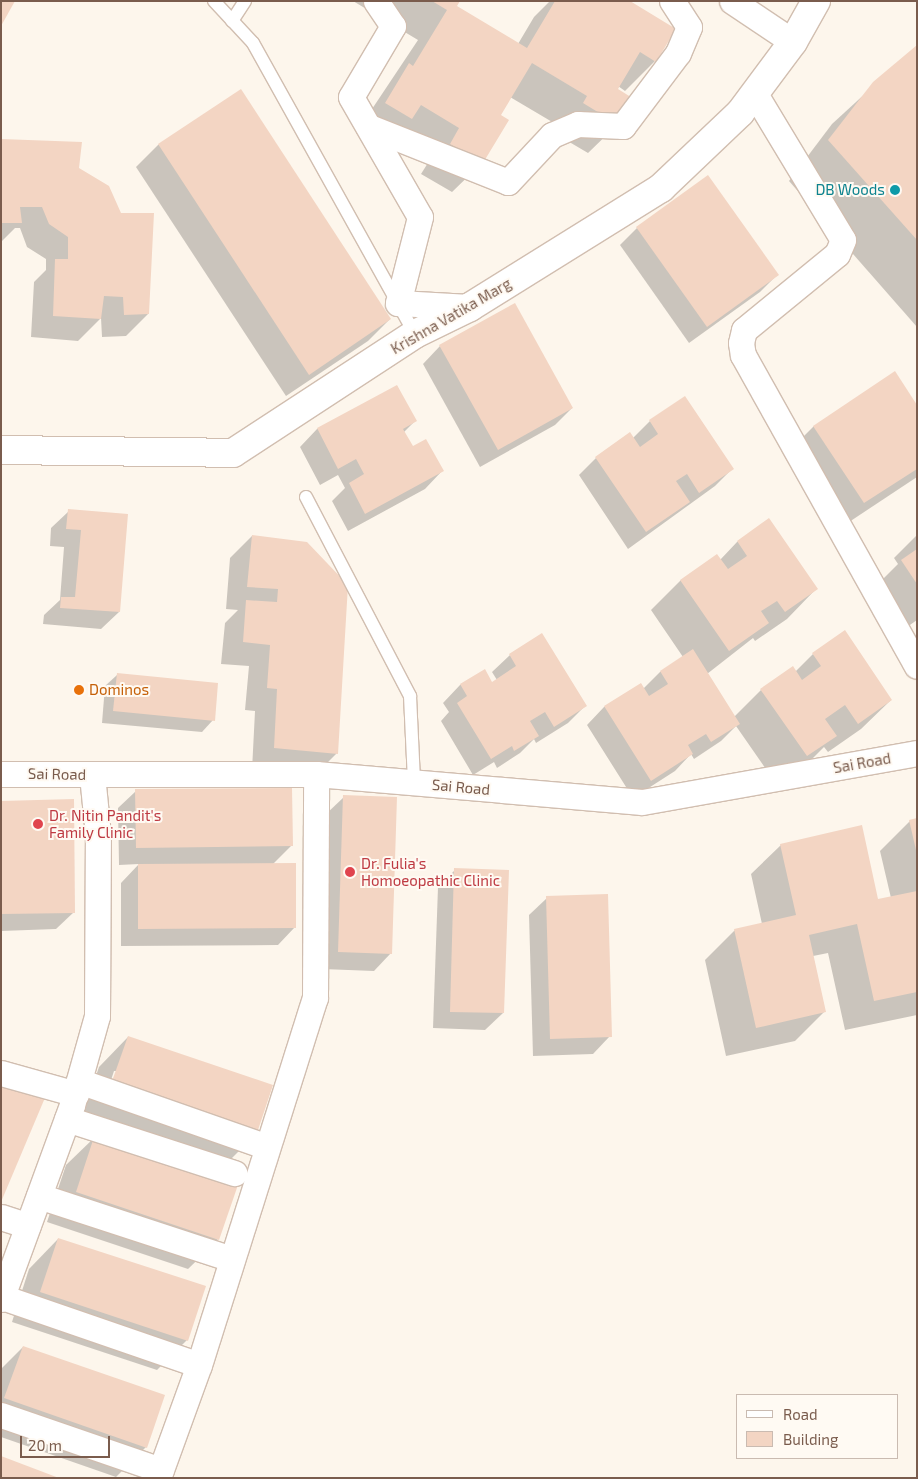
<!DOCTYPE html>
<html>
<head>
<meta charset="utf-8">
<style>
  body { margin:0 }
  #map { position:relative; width:918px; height:1479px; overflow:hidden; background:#fdf6ec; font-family:"Exo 2",sans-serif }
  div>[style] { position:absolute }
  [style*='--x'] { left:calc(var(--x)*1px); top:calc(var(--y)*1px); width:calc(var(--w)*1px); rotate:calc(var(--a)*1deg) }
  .shadow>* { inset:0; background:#0003 }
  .building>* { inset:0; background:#f3d5c3 }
  .roads { filter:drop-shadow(1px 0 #d1beb0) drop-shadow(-1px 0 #d1beb0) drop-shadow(0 1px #d1beb0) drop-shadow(0 -1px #d1beb0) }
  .service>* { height:12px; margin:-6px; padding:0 6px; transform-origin:6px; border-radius:6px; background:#fff }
  .minor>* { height:25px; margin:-12.5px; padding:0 12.5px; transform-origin:12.5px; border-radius:12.5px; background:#fff }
  .tertiary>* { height:28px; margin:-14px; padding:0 14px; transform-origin:14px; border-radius:14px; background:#fff }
  .dots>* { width:14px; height:14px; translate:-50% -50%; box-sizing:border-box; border:2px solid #fffaf3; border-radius:50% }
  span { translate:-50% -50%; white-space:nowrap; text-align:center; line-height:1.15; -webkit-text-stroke:4px #fffaf3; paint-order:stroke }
  .culture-label { font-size:15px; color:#0d838f }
  .right { translate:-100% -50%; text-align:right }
  .street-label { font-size:15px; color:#7a5c4d }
  .food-label { font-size:15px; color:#c56008 }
  .left { translate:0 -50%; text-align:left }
  .health-label { font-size:15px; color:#be3a42 }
  .frame { position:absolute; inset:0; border:2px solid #7a5c4d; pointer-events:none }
  .legend { position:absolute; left:736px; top:1394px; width:162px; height:65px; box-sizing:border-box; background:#fffaf3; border:1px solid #cabbb1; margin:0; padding:6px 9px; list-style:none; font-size:15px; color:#7a5c4d }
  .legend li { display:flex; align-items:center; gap:10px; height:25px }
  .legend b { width:25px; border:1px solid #cabbb1 }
  .scale { position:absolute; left:20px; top:1436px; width:90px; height:22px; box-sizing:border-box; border:2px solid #7a5c4d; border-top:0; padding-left:6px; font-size:15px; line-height:18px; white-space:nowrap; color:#7a5c4d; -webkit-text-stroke:4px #fffaf3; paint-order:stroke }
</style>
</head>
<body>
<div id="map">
  <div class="shadow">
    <i style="clip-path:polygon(353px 1px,458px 1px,455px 6px,518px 44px,534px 17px,550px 1px,628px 1px,655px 61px,625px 91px,618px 86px,618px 124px,588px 153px,554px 133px,559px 126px,510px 97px,499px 116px,482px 163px,452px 192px,421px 174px,431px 158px,394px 136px,381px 148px,356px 133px,418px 40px)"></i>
    <i style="clip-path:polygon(917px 46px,917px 327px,789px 181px,832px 124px)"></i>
    <i style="clip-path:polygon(240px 91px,390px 319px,368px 341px,286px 396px,136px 167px,158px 145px)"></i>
    <i style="clip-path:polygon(1px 141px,77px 169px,148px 314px,126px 336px,102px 337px,101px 318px,78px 341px,31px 337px,34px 282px,46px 270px,46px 259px,27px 247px,20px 228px,15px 228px,1px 242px)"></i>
    <i style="clip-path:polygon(637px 228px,777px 275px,760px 292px,689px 343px,620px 245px)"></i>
    <i style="clip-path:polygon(440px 346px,572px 408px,555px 425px,480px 467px,423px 364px)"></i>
    <i style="clip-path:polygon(397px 386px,415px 421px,404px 432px,412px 448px,442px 471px,425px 489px,348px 531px,332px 501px,345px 488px,338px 475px,320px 485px,300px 447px,317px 429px)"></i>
    <i style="clip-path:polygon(917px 407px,917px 477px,834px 532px,784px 456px,814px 426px)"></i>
    <i style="clip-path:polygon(650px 421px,732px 469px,715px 486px,628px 549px,579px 475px,596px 458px,633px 438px)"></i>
    <i style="clip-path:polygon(69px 511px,127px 515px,119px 612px,101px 629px,43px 624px,44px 615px,60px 600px,64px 547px,50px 546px,51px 528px)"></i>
    <i style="clip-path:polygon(769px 520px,816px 589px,787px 619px,755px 641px,753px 638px,707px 674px,734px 717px,761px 690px,795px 672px,813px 654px,891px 700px,861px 729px,828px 752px,824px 747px,806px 765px,777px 785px,736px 726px,721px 741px,694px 759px,691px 754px,675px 771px,633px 798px,587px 725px,604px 707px,641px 684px,643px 689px,660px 672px,683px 657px,651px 610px,681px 580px,720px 560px,737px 542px)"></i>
    <i style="clip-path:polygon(917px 535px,917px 620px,900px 632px,872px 590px,898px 564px,894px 558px)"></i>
    <i style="clip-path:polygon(252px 536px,307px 543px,337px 753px,315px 775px,252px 770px,255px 711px,245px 710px,249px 666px,221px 664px,225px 623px,238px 610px,226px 609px,230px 558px)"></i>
    <i style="clip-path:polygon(510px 655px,585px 706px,568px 723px,536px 743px,534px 739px,520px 753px,497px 768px,494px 762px,473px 775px,441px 721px,449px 712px,443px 703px,460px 685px,484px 671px,492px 684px,497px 680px,492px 672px)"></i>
    <i style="clip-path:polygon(117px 675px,213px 720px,202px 732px,102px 723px,105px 686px)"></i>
    <i style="clip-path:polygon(136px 791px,292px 845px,273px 864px,295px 927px,278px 945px,121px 946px,121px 883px,139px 864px,119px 865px,118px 808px)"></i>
    <i style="clip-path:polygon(344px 797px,391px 953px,374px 971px,322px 969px,326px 814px)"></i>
    <i style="clip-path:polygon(1px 802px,74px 912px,56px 929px,1px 931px)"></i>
    <i style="clip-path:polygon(917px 820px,917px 1015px,845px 1030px,828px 953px,813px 956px,825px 1011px,795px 1041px,726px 1056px,705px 960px,735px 930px,762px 924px,751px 874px,781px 845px,877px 901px,891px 898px,880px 851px,910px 821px)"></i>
    <i style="clip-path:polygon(455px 870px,503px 1013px,485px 1030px,433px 1028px,438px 887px)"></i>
    <i style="clip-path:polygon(547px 898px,610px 1036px,593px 1054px,533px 1056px,529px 915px)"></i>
    <i style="clip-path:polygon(evenodd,128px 1037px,255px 1135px,225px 1165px,82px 1116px,99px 1067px,128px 1037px,114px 1071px,117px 1071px,107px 1092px,114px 1071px)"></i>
    <i style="clip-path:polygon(96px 1136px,218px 1240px,188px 1269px,47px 1222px,66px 1165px)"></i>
    <i style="clip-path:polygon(58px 1239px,187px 1340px,157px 1370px,12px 1322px,29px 1269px)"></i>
    <i style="clip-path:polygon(23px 1347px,146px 1447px,116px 1477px,1px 1437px,1px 1369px)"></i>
  </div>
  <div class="building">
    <i style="clip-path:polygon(1px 1px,15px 1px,1px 26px)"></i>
    <i style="clip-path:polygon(432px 1px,460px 1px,457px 6px,527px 48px,555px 1px,630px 1px,676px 29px,656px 62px,640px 52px,618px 89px,634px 99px,619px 125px,583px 103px,587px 96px,532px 63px,501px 115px,509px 120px,483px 163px,450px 144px,459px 128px,421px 105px,412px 119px,385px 103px,409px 63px,413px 66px,447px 10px)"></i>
    <i style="clip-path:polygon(917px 45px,917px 240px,828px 140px,873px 82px)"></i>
    <i style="clip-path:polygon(241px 89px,391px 319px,309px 375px,158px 144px)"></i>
    <i style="clip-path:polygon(1px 139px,82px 142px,79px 168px,109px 186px,121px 213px,154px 213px,149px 314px,124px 315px,123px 297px,104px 296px,101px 319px,53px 316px,55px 259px,68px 259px,68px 237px,49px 224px,42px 207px,20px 207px,22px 223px,1px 223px)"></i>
    <i style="clip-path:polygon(708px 175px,779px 275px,707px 327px,636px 227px)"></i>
    <i style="clip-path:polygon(515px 303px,573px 408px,498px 450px,439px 345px)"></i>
    <i style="clip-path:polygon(895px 371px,917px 405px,917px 469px,864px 503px,813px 426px)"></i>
    <i style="clip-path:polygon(397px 385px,417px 421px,403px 429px,413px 446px,426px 439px,444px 471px,365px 514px,349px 483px,364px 474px,356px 459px,338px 469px,317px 428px)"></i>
    <i style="clip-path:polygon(685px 396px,734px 469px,699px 493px,687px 474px,676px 481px,690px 502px,646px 532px,595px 457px,630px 432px,640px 447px,658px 434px,649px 420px)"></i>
    <i style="clip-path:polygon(68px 509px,128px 514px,120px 612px,60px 608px,61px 597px,75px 597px,81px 530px,66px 529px)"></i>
    <i style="clip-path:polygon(769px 518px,818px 589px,785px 612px,777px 601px,761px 611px,769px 623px,729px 651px,680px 580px,717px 554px,728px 569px,747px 556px,737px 541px)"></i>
    <i style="clip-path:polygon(252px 535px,307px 542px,348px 585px,338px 754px,274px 748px,277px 689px,267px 688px,270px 645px,243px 642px,246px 600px,277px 602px,278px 589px,247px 587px)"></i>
    <i style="clip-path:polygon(917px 549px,917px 584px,901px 560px)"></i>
    <i style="clip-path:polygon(845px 630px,892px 700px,858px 724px,845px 705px,825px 719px,837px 736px,807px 756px,760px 689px,793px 666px,802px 680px,821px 666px,812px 653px)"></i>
    <i style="clip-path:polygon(542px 633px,587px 706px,554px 727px,545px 712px,530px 721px,539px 736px,514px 751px,512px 746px,491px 759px,457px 703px,467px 696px,460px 684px,485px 669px,492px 682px,516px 666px,509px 654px)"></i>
    <i style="clip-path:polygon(693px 649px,740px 724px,711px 742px,706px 734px,688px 745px,693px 754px,651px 781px,604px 706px,641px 683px,649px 696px,668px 684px,660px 671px)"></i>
    <i style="clip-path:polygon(117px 673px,218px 683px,215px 721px,113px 711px)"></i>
    <i style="clip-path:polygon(292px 788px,293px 846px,136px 848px,135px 789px)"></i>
    <i style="clip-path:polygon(343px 795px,397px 797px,392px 954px,338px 952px)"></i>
    <i style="clip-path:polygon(74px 799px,75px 913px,1px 914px,1px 801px)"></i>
    <i style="clip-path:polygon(917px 818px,917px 850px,916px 850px,909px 820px)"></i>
    <i style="clip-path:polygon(862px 825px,878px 899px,917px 891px,917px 992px,874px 1001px,857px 924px,809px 935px,826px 1012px,756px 1028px,734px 929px,796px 915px,780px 844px)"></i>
    <i style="clip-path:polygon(296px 863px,296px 928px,138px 929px,138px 864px)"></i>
    <i style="clip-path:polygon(454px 868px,509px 870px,504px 1013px,450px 1012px)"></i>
    <i style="clip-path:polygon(608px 894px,612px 1037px,550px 1039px,546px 896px)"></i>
    <i style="clip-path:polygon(128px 1036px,273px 1085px,256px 1136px,110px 1087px)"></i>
    <i style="clip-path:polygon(1px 1074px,47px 1093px,1px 1202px)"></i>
    <i style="clip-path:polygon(95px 1134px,239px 1182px,219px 1240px,76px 1192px)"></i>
    <i style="clip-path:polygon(58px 1238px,206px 1286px,188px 1341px,40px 1292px)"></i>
    <i style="clip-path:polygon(23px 1346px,165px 1395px,147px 1448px,4px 1398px)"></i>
    <i style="clip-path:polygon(1px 1456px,59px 1478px,1px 1478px)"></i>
  </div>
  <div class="roads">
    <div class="service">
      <i style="--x:214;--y:1;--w:57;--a:47.1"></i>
      <i style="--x:253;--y:43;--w:333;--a:60.9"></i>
      <i style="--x:232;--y:21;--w:24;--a:-57"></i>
      <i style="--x:306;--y:497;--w:225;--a:62.4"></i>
      <i style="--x:410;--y:696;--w:86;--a:87.3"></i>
    </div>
    <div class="minor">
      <i style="--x:376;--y:1;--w:30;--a:56"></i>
      <i style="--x:393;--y:26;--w:82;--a:120.6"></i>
      <i style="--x:351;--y:97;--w:138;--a:60.1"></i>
      <i style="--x:420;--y:217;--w:89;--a:104.3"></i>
      <i style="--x:398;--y:303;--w:72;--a:3.2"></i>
      <i style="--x:732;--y:1;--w:73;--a:33.9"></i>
      <i style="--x:755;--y:94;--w:170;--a:58.9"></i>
      <i style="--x:843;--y:240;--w:15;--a:113"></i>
      <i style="--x:837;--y:254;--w:120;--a:140.7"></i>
      <i style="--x:744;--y:330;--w:13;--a:103"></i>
      <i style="--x:741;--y:343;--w:12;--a:81"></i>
      <i style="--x:743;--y:355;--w:356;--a:60.8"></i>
      <i style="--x:372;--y:128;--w:146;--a:21.7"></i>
      <i style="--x:508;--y:182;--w:64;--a:-46.9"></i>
      <i style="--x:552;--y:135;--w:28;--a:-23"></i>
      <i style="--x:578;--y:124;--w:45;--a:2.5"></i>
      <i style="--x:623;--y:126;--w:91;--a:-53"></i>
      <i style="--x:678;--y:53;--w:28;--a:-67"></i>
      <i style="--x:689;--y:27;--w:31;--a:-123"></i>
      <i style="--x:1;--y:774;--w:315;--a:0"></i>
      <i style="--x:316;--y:774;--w:327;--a:4.9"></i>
      <i style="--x:642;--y:802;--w:279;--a:-10.1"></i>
      <i style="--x:1;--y:1073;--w:78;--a:15.6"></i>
      <i style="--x:79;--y:1081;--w:199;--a:19.3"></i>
      <i style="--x:67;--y:1119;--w:176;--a:17.9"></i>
      <i style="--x:39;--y:1196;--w:203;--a:18.1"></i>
      <i style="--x:1;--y:1217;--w:28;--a:18"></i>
      <i style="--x:2;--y:1297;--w:208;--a:19"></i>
      <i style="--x:1;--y:1299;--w:207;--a:-69.9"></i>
      <i style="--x:72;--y:1105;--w:92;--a:-74.3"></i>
      <i style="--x:97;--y:1016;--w:181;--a:-89.7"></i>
      <i style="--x:98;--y:835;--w:60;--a:-95.7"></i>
      <i style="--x:1;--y:1415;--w:169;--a:19"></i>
      <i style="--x:158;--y:1478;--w:120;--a:-70.1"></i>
      <i style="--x:199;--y:1365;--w:385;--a:-72.5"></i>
      <i style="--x:315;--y:998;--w:224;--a:-89.7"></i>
    </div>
    <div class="tertiary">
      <i style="--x:1;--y:450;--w:232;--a:0.7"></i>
      <i style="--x:233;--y:453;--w:217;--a:-33.2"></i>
      <i style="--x:415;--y:334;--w:61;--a:-26.1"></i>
      <i style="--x:470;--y:307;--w:225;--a:-31.9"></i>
      <i style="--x:661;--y:188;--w:109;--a:-43.5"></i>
      <i style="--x:740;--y:113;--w:89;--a:-53.3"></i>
      <i style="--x:793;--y:42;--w:47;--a:-60.7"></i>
    </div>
  </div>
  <div class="dots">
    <i style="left:895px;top:190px;background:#0f9aa8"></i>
    <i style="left:79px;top:690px;background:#e8710a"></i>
    <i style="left:38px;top:824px;background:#e0444e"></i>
    <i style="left:350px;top:872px;background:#e0444e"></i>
  </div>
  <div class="culture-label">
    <span class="right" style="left:885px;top:190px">DB Woods</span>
  </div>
  <div class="street-label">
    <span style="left:451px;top:316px;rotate:-30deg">Krishna Vatika Marg</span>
    <span style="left:862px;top:763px;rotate:-10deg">Sai Road</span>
    <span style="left:57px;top:774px;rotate:1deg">Sai Road</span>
    <span style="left:461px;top:787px;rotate:5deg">Sai Road</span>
  </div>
  <div class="food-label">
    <span class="left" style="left:89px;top:690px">Dominos</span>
  </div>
  <div class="health-label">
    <span class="left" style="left:49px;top:824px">Dr. Nitin Pandit's<br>Family Clinic</span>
    <span class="left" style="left:361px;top:872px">Dr. Fulia's<br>Homoeopathic Clinic</span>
  </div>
  <div class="frame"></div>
  <ul class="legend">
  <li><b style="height:6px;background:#fff"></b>Road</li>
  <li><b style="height:14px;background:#f3d5c3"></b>Building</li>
  </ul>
  <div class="scale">20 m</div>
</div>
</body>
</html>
